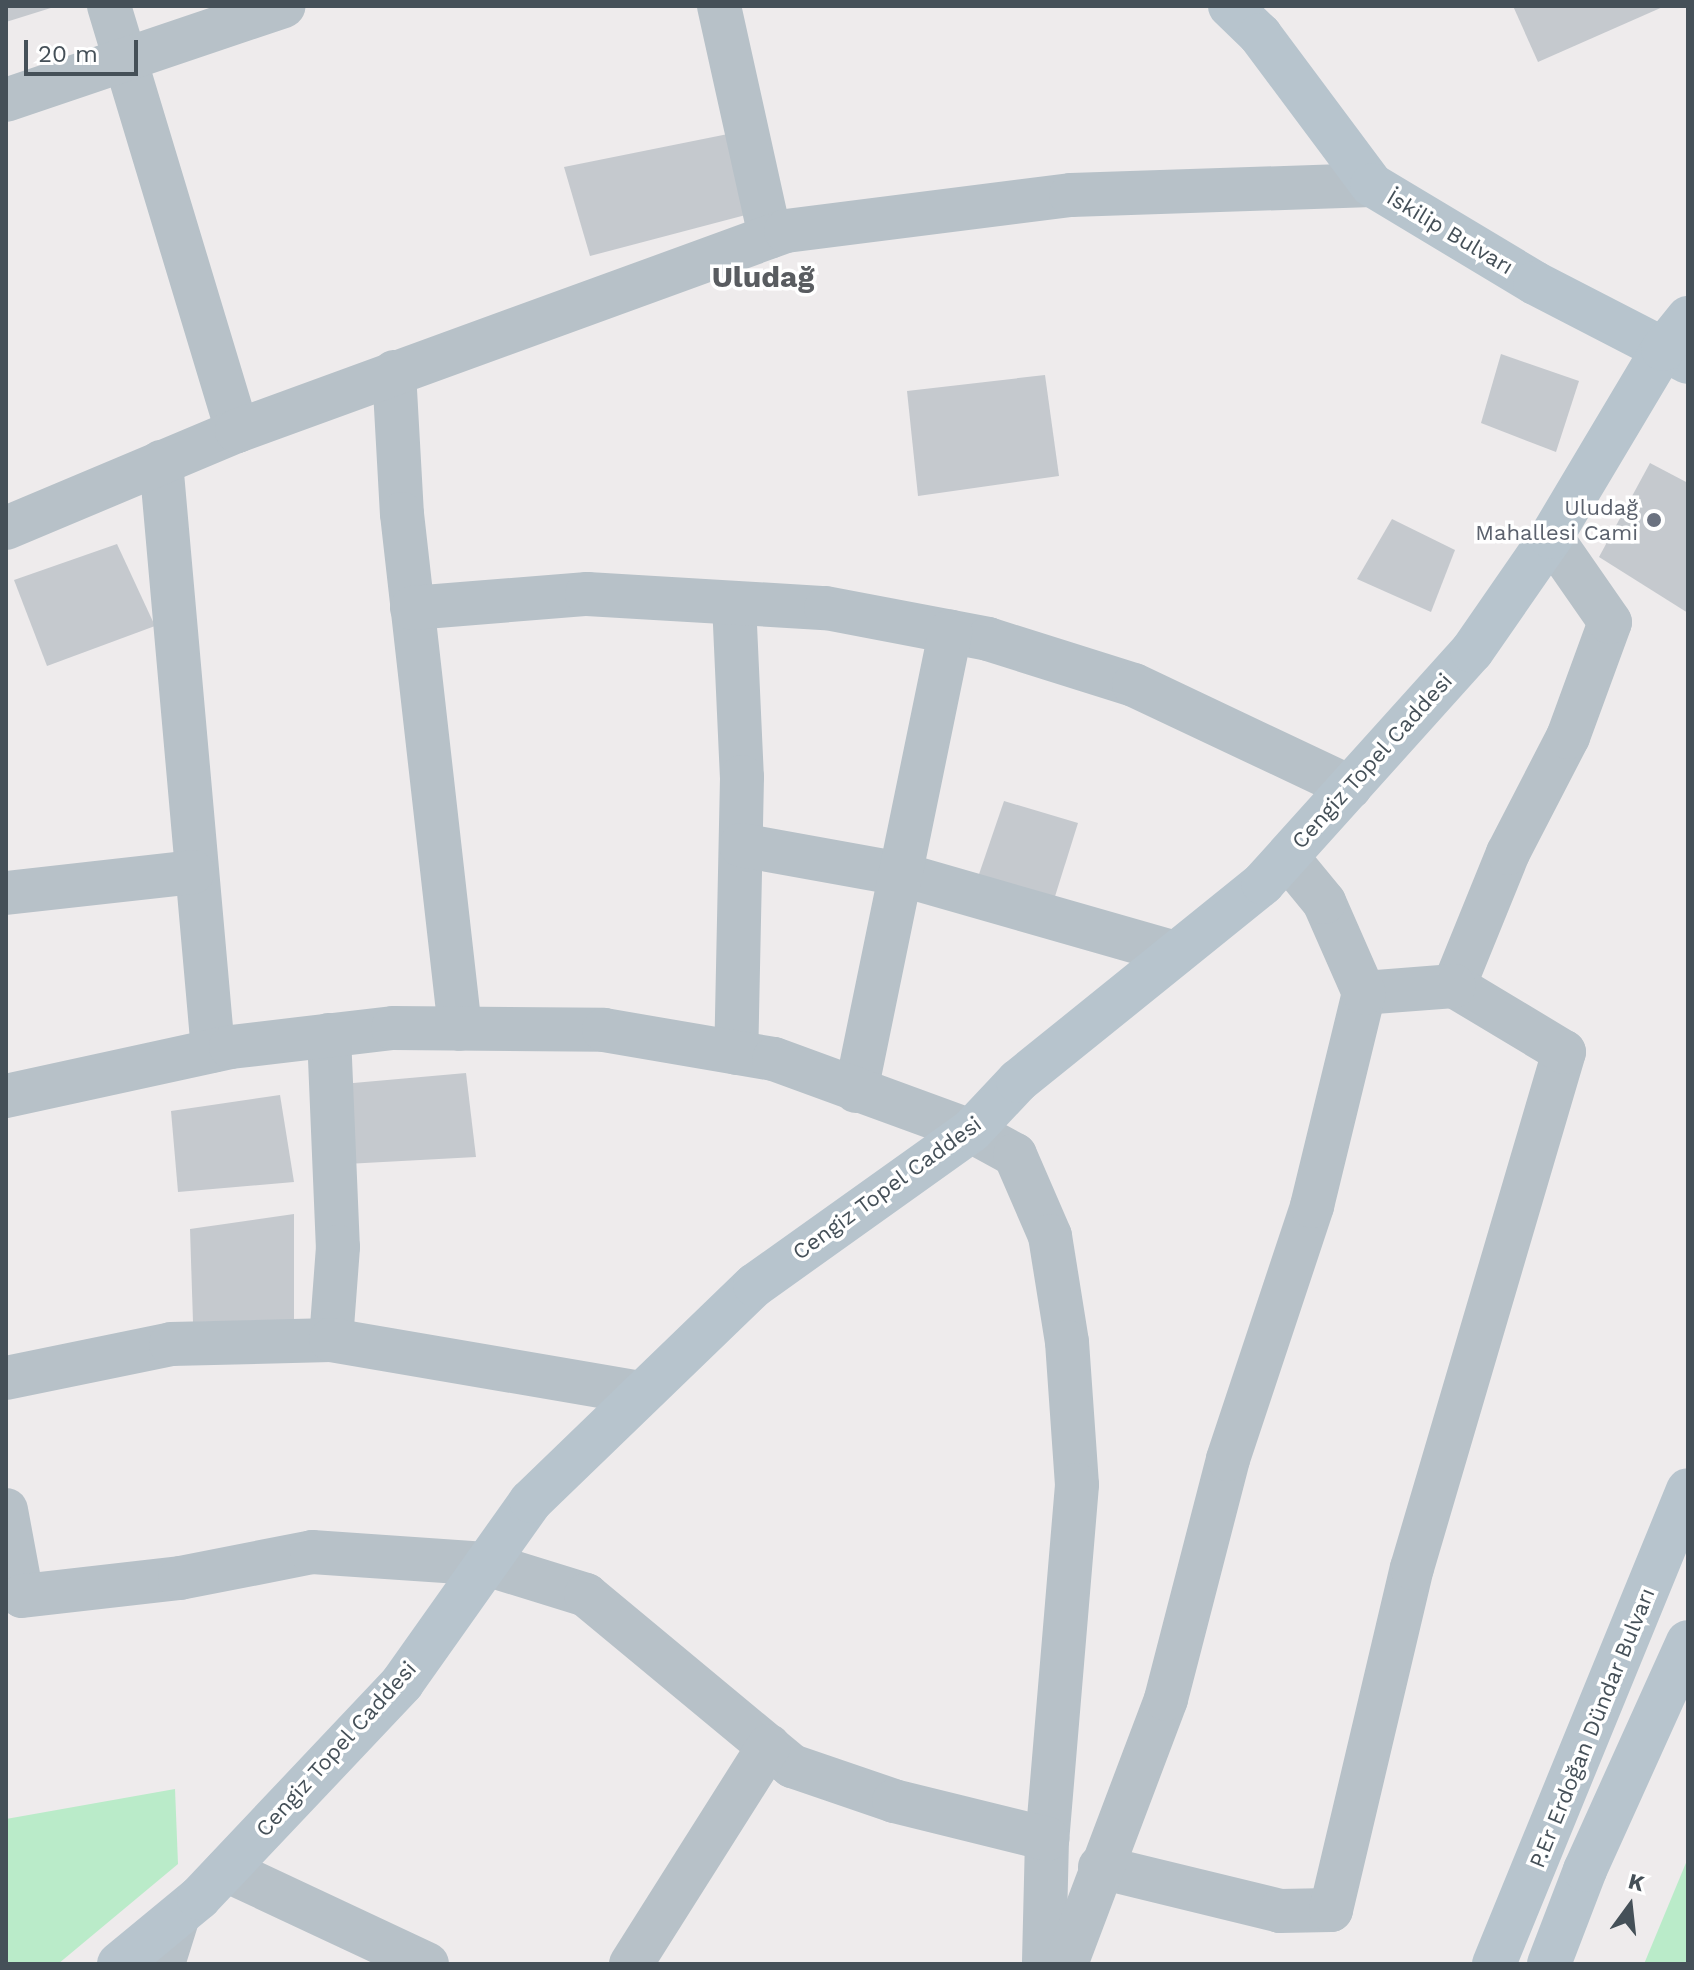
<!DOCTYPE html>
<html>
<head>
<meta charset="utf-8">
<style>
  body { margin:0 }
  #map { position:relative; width:1694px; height:1970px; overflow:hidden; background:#eeebec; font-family:"Work Sans",sans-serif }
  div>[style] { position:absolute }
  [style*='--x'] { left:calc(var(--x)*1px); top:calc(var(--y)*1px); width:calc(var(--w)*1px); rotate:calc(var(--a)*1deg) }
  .green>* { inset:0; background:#baebc9 }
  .building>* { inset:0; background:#c5c9ce }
  .street>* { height:44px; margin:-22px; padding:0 22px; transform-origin:22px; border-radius:22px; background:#b7c1c8 }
  .secondary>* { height:44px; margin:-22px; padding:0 22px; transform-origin:22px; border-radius:22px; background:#b7c4cd }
  .dots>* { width:22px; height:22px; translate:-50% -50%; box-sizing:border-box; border:4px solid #fff; border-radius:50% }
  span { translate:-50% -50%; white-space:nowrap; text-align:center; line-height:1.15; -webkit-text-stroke:7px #fff; paint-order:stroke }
  .street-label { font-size:22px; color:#455058 }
  .worship-label { font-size:22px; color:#5b616d }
  .right { translate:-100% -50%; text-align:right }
  .district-label { font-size:30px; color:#595c60; font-weight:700 }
  .frame { position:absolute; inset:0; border:8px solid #455058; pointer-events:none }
  .north { position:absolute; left:1590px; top:1866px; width:80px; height:80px; -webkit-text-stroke:6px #fff; paint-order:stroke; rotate:15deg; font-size:22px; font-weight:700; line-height:32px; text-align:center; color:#455058 }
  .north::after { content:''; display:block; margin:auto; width:28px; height:36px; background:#455058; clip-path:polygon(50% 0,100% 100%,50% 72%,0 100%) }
  .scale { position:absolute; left:24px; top:40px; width:114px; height:36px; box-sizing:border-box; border:4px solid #455058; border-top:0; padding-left:10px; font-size:24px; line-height:28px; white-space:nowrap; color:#455058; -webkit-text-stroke:6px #fff; paint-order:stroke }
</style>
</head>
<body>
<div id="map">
  <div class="green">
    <i style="clip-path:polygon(175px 1789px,178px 1864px,58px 1964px,6px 1964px,6px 1819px)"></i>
    <i style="clip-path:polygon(1688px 1858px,1688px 1964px,1644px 1964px)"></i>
  </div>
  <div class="building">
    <i style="clip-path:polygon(6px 6px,54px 6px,54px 7px,6px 22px)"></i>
    <i style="clip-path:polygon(1513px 6px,1665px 6px,1538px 62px)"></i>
    <i style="clip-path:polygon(738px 132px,757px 212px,590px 256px,564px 167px)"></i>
    <i style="clip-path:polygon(1501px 354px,1579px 381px,1556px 452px,1481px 423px)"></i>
    <i style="clip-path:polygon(1045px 375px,1059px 476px,918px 496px,907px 391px)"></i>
    <i style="clip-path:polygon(1650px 463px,1688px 483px,1688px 613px,1599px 557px)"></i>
    <i style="clip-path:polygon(1392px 519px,1455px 550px,1431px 612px,1357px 579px)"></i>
    <i style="clip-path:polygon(117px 544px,155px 626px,47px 666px,14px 580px)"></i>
    <i style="clip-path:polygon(1004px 801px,1078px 823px,1052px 906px,976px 883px)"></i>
    <i style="clip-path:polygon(466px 1073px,476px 1157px,346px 1164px,342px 1084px)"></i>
    <i style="clip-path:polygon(280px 1095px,294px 1182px,178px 1192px,171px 1111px)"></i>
    <i style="clip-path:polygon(294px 1214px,294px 1320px,193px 1322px,190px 1229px)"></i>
  </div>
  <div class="street">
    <i style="--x:109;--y:6;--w:444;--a:73.2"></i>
    <i style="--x:719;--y:6;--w:236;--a:77.5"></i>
    <i style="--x:6;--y:100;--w:293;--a:-18.7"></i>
    <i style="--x:394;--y:372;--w:142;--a:86.8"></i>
    <i style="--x:402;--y:514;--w:518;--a:83.57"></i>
    <i style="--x:161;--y:462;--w:591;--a:84.95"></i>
    <i style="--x:6;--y:528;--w:251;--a:-22.8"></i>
    <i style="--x:237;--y:431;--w:584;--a:-20.02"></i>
    <i style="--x:786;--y:231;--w:287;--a:-7.2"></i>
    <i style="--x:1071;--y:195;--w:301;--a:-1.9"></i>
    <i style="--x:734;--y:603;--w:174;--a:87.4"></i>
    <i style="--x:742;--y:777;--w:276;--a:91.2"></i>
    <i style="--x:412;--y:608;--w:176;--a:-4.6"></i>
    <i style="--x:587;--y:594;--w:239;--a:3.4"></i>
    <i style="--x:826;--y:608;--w:165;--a:10.8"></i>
    <i style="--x:988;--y:639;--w:153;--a:17.5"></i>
    <i style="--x:1134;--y:685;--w:239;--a:25.3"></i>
    <i style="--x:741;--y:845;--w:162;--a:10.3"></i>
    <i style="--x:900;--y:874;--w:287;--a:16"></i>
    <i style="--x:6;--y:893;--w:188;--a:-6.4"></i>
    <i style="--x:1454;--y:986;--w:144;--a:-67.9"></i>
    <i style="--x:1508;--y:853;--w:131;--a:-62.7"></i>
    <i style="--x:1568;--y:737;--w:122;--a:-69.9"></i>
    <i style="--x:1610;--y:622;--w:103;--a:-124.8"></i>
    <i style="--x:329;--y:1035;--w:212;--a:87.6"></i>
    <i style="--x:338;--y:1247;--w:93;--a:94.3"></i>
    <i style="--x:856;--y:1091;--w:469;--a:-78.4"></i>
    <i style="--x:6;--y:1096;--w:230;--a:-12.3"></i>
    <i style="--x:231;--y:1047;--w:163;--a:-6.7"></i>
    <i style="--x:393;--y:1028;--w:211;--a:0.5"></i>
    <i style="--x:604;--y:1030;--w:172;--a:9.7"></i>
    <i style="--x:774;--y:1059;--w:210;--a:20.1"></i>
    <i style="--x:971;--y:1131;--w:50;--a:28.6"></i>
    <i style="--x:1015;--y:1155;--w:88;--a:66.6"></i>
    <i style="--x:1050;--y:1236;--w:107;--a:80.9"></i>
    <i style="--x:1067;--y:1342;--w:143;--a:86"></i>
    <i style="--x:1077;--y:1485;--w:355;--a:94.8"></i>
    <i style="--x:1047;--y:1839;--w:125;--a:91.4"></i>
    <i style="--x:6;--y:1378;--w:168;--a:-11.6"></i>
    <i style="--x:171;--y:1344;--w:160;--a:-1.4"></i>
    <i style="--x:331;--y:1340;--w:315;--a:9.7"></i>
    <i style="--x:6;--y:1510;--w:87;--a:79.5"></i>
    <i style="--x:22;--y:1596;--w:159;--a:-6.5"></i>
    <i style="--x:180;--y:1578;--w:135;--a:-11.1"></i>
    <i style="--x:312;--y:1552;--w:174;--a:3.9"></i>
    <i style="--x:486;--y:1564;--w:105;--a:17.2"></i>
    <i style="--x:586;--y:1595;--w:268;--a:39.7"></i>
    <i style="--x:792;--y:1766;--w:108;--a:18.9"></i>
    <i style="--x:894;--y:1801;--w:158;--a:13.9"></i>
    <i style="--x:1100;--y:1867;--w:185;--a:13.7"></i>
    <i style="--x:1280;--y:1911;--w:51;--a:-1.1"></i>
    <i style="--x:1331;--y:1910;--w:351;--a:-76.7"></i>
    <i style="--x:1412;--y:1568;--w:538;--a:-73.59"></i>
    <i style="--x:1564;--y:1052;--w:128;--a:-149"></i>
    <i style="--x:1454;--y:986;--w:90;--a:175.6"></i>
    <i style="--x:226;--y:1870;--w:222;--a:25.1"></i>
    <i style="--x:163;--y:1964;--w:50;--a:-72.6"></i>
    <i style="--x:631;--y:1964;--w:258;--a:-57.7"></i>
    <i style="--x:1066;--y:1964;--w:283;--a:-69.3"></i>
    <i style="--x:1166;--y:1699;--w:248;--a:-75.5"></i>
    <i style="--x:1228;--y:1459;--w:267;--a:-71.6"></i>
    <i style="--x:1312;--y:1206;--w:219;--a:-76.3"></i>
    <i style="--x:1364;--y:993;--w:99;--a:-113.7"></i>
    <i style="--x:1324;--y:902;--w:58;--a:-129.4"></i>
  </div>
  <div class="secondary">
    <i style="--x:1230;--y:6;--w:42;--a:44"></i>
    <i style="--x:1260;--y:35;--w:187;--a:53.3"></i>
    <i style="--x:1372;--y:185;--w:190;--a:31"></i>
    <i style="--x:1535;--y:283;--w:172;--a:27.3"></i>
    <i style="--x:119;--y:1964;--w:104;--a:-39.5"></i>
    <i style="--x:199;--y:1898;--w:296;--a:-46.6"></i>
    <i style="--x:402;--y:1683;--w:223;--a:-54.7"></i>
    <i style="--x:531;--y:1501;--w:311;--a:-44"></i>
    <i style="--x:755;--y:1285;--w:265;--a:-35.5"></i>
    <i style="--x:971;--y:1131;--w:69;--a:-46.8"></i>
    <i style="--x:1018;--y:1081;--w:315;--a:-38.9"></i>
    <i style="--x:1263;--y:883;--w:312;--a:-48"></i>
    <i style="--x:1472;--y:651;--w:139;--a:-55.3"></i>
    <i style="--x:1551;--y:537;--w:219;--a:-59.2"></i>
    <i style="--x:1663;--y:349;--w:40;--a:-51"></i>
    <i style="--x:1494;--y:1964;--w:512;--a:-67.74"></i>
    <i style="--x:1549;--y:1964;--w:101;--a:-69"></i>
    <i style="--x:1585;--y:1870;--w:250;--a:-65.7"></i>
  </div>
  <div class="dots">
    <i style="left:1654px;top:520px;background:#6b7280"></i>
  </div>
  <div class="street-label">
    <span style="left:1450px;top:232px;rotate:31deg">İskilip Bulvarı</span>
    <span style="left:1372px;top:761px;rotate:-48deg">Cengiz Topel Caddesi</span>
    <span style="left:887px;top:1188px;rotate:-36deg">Cengiz Topel Caddesi</span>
    <span style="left:1592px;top:1728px;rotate:-68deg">P.Er Erdoğan Dündar Bulvarı</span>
    <span style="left:336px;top:1749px;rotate:-48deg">Cengiz Topel Caddesi</span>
  </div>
  <div class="worship-label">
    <span class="right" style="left:1638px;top:520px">Uludağ<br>Mahallesi Cami</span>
  </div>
  <div class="district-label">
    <span style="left:763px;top:277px">Uludağ</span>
  </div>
  <div class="frame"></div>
  <div class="north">K</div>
  <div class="scale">20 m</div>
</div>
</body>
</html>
